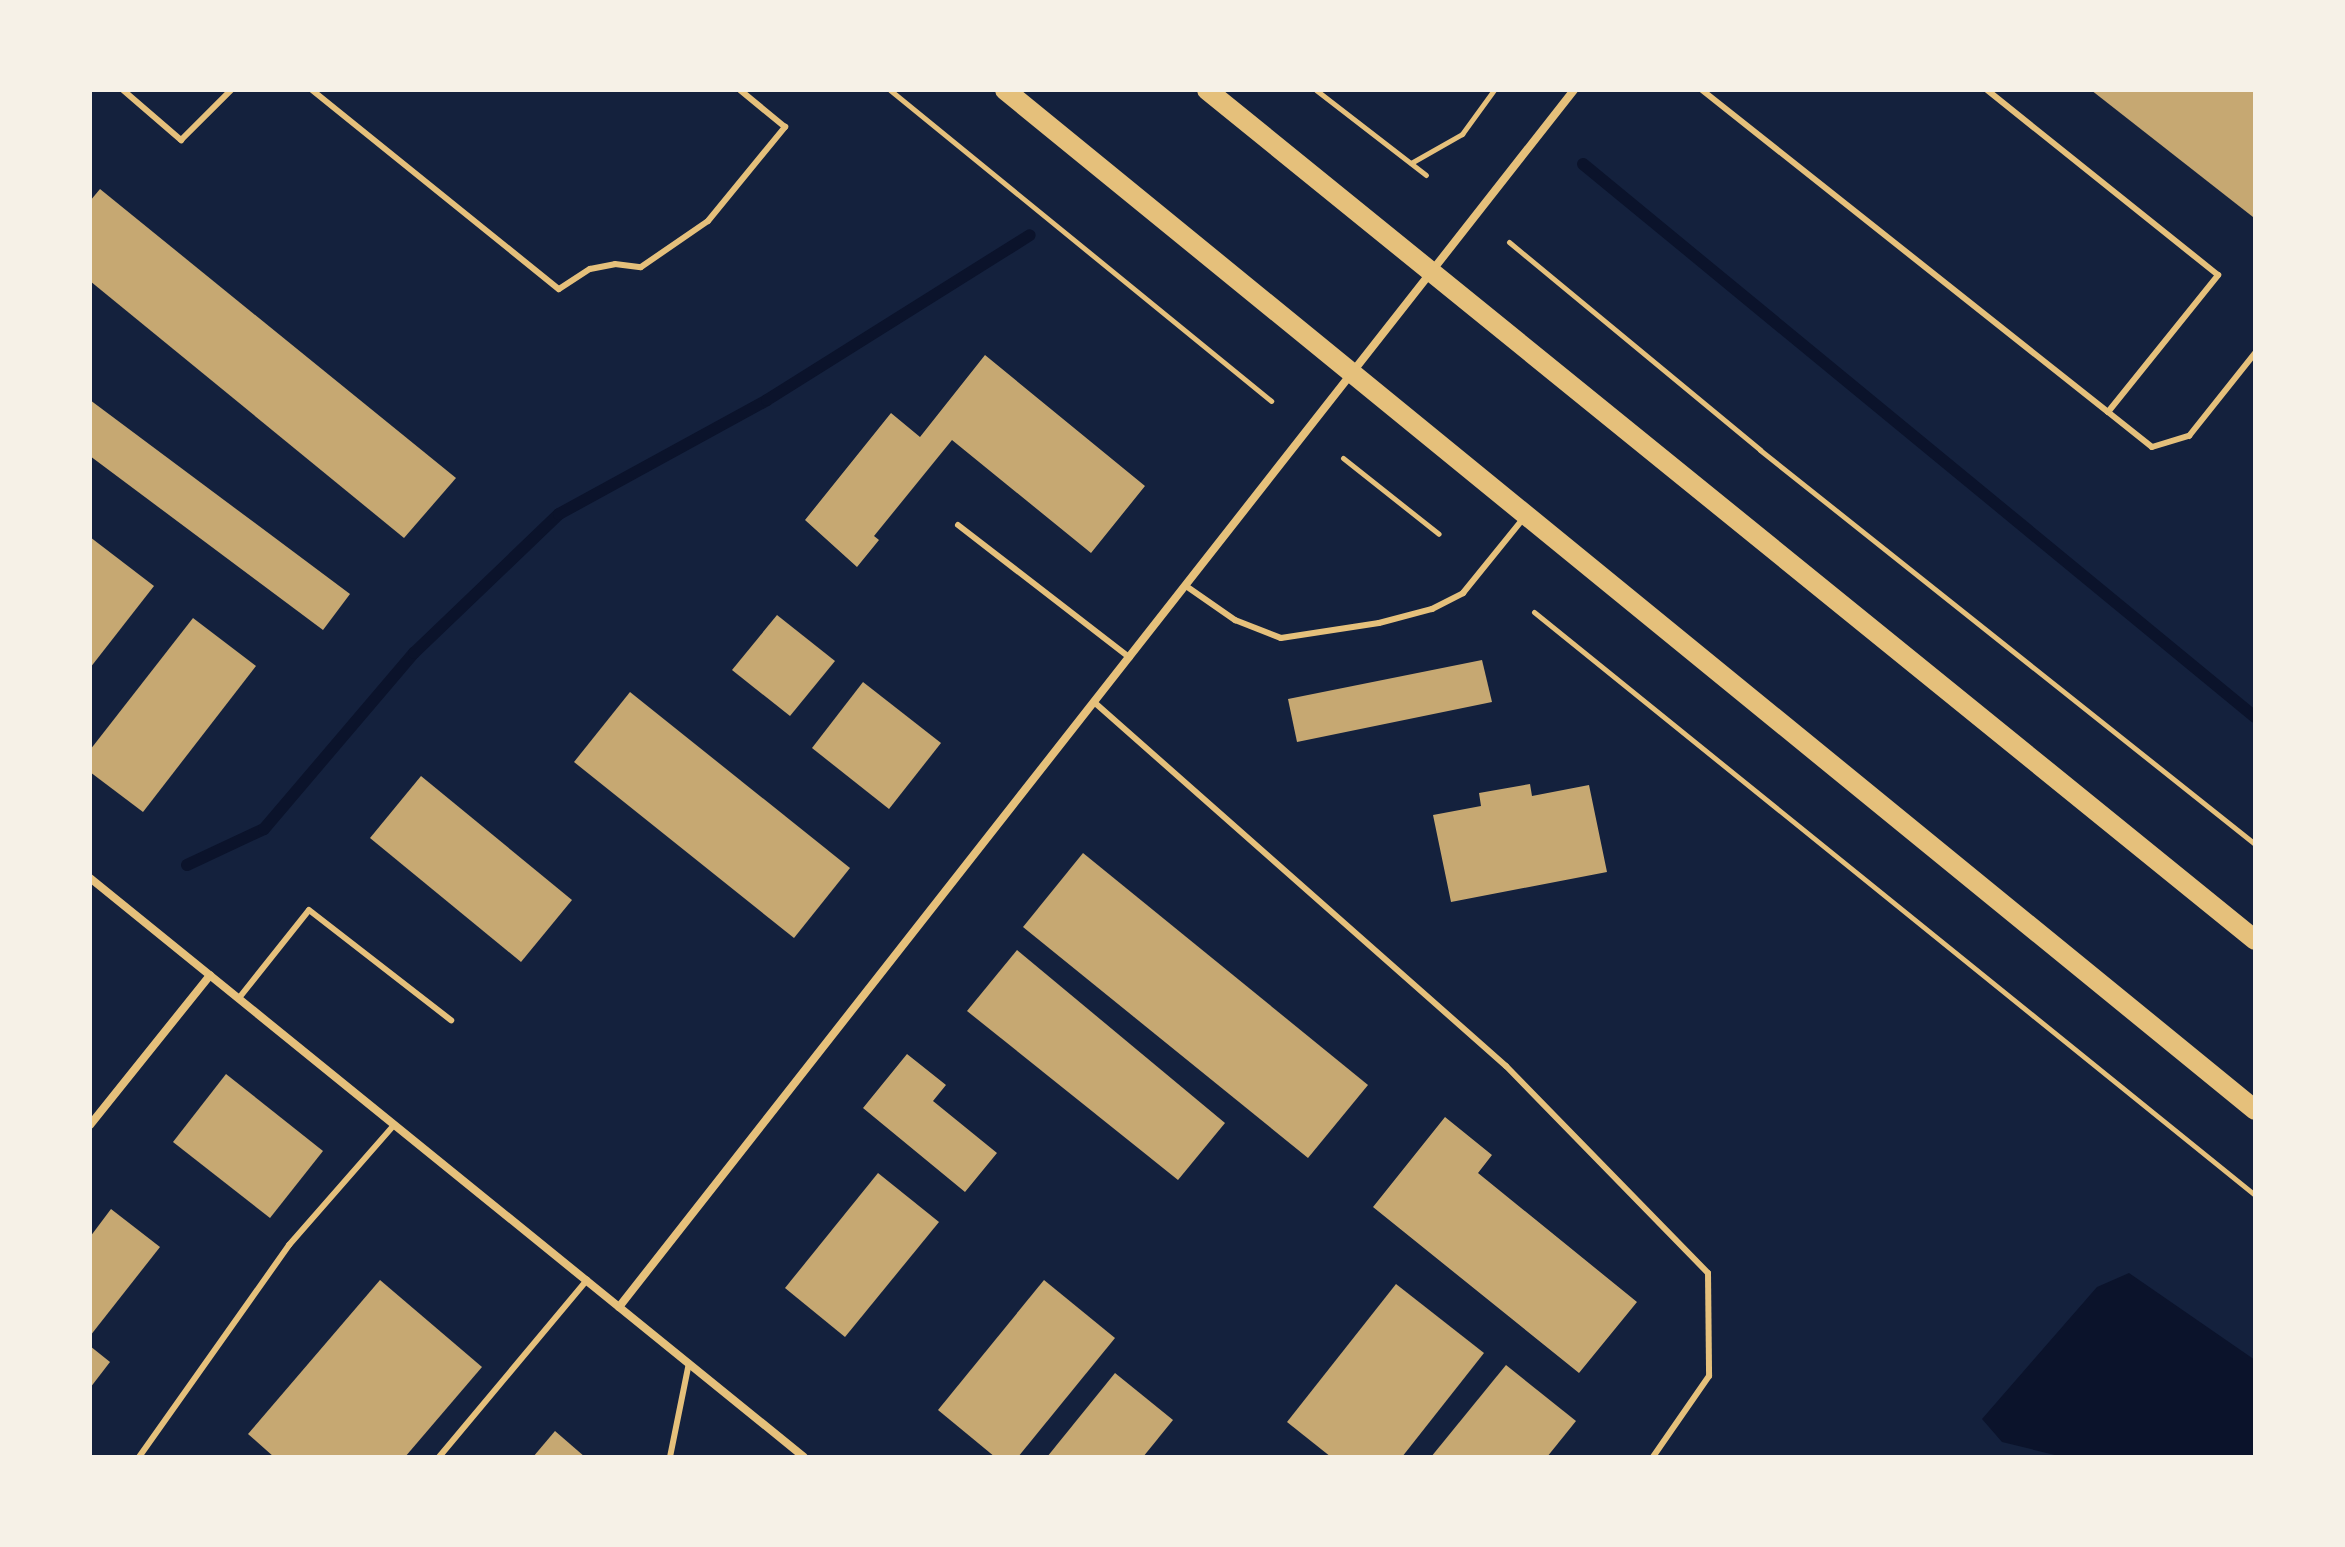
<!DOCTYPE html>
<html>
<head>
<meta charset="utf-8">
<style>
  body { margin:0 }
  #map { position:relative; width:2345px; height:1547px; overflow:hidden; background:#14213d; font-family:Merriweather,serif }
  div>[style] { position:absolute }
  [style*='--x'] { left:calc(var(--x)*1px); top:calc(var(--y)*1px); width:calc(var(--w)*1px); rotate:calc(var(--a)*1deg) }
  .water>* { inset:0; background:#0b132b }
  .stream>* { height:12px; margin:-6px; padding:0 6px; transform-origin:6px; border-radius:6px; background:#0b132b }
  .building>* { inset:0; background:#c6a872 }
  .path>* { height:5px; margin:-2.5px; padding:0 2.5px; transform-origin:2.5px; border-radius:2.5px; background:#e5c07b }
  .service>* { height:6px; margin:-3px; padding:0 3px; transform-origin:3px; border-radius:3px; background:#e5c07b }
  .minor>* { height:8px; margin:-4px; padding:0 4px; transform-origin:4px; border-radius:4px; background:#e5c07b }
  .primary>* { height:20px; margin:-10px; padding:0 10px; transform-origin:10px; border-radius:10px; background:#e5c07b }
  span { translate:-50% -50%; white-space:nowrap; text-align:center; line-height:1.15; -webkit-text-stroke:6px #f6f1e7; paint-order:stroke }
  .frame { position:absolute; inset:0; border:92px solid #f6f1e7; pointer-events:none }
</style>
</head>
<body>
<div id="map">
  <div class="water">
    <i style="clip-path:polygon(2129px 1273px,2255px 1360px,2255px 1457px,2063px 1457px,2002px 1442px,1982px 1419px,2097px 1287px)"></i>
  </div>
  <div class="stream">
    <i style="--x:1583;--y:164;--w:870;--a:39.45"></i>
    <i style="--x:187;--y:865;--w:85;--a:-25.1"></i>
    <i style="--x:264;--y:829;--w:231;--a:-49.6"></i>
    <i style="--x:414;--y:653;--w:201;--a:-43.8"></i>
    <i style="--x:559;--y:514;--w:237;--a:-28.7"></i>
    <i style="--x:767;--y:400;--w:310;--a:-32.1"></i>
  </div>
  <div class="building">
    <i style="clip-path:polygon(2091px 90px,2255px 90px,2255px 215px,2253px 217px)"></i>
    <i style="clip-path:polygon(100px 189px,456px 478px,404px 538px,90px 281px,90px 201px)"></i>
    <i style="clip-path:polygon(985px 355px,1145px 486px,1091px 553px,952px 440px,874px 536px,879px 540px,857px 567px,805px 520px,891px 413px,920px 437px)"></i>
    <i style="clip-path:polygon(90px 400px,350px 594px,323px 630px,90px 456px)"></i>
    <i style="clip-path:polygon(90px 537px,154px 586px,90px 668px)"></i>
    <i style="clip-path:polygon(777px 615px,835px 661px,790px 716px,732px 670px)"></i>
    <i style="clip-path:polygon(193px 618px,256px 666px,143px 812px,90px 772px,90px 750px)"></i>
    <i style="clip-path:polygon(1482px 660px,1492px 702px,1297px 742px,1288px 699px)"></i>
    <i style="clip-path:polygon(863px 682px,941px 743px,889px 809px,812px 748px)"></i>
    <i style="clip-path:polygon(630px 692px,850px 868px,794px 938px,574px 762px)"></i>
    <i style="clip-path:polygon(421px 776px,572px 900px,521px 962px,370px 838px)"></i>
    <i style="clip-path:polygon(1530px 784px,1532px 796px,1589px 785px,1607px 872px,1451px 902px,1433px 815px,1481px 806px,1479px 793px)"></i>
    <i style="clip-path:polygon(1083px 853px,1368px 1085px,1308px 1158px,1023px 927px)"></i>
    <i style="clip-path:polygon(1017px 950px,1225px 1123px,1178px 1180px,967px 1011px)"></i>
    <i style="clip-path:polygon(907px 1054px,946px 1085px,933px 1101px,997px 1153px,965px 1192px,863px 1108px)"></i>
    <i style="clip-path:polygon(226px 1074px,323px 1151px,270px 1218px,173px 1142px)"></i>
    <i style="clip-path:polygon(1445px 1117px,1492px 1155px,1478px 1173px,1637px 1302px,1579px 1373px,1373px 1207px)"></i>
    <i style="clip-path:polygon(878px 1173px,939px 1222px,845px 1337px,785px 1288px)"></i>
    <i style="clip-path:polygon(111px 1209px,160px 1247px,90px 1336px,90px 1237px)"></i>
    <i style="clip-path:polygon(380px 1280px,482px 1367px,405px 1457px,274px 1457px,248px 1434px)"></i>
    <i style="clip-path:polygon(1044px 1280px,1115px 1338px,1018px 1457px,995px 1457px,938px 1410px)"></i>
    <i style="clip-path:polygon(1396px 1284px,1484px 1353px,1402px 1457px,1331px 1457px,1287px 1422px)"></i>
    <i style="clip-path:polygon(90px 1346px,110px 1362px,90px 1388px)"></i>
    <i style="clip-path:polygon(1506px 1365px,1576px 1421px,1547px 1457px,1431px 1457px)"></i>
    <i style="clip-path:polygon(1115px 1373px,1173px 1420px,1143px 1457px,1047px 1457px)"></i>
    <i style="clip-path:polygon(555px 1431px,585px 1457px,533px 1457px)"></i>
  </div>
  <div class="path">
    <i style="--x:890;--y:90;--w:492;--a:39.2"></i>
    <i style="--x:1316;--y:90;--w:139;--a:37.7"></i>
    <i style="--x:1411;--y:163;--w:59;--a:-29.6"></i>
    <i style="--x:1462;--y:134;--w:54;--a:-54"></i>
    <i style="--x:1509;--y:242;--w:326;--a:39.6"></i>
    <i style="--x:1760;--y:450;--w:633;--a:38.52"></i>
    <i style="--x:1343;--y:458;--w:122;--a:38.4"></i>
    <i style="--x:1534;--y:612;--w:927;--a:38.96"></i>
  </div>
  <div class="service">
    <i style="--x:123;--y:90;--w:77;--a:40.8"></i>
    <i style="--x:181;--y:140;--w:71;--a:-45"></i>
    <i style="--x:312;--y:90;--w:317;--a:38.9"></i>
    <i style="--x:559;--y:289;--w:37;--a:-33"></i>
    <i style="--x:590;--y:269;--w:25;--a:-11"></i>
    <i style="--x:615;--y:264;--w:26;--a:7"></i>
    <i style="--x:641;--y:267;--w:81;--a:-34.5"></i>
    <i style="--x:708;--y:221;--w:122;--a:-50.7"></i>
    <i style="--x:785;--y:127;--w:58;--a:-140.6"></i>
    <i style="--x:1702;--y:90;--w:518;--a:38.42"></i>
    <i style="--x:2108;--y:412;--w:176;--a:-51.2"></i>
    <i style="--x:2218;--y:275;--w:296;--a:-141.3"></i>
    <i style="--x:2108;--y:412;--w:56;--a:38.5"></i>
    <i style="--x:2152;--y:447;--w:39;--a:-17"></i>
    <i style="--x:2189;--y:436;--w:106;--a:-51.5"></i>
    <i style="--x:958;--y:525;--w:217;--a:37.7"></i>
    <i style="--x:1186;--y:586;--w:60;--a:34.8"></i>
    <i style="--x:1235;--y:620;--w:49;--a:21.4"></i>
    <i style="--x:1281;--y:638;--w:99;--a:-8.7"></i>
    <i style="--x:1379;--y:623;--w:55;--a:-14.8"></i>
    <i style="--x:1432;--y:609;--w:35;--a:-27"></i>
    <i style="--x:1463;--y:593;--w:95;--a:-51"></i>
    <i style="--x:1094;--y:702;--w:550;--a:41.46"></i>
    <i style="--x:1506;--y:1066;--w:289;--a:45.7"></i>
    <i style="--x:1708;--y:1273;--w:103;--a:89.4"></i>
    <i style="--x:1709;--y:1376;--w:98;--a:124.7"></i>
    <i style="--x:239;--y:998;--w:112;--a:-51.5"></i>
    <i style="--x:309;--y:910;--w:180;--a:37.8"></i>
    <i style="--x:139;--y:1457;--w:260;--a:-54.7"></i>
    <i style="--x:289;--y:1245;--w:159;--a:-48.8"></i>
    <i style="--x:439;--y:1457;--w:231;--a:-50.1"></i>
    <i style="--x:670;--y:1457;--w:96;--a:-78.6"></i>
  </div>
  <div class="minor">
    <i style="--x:90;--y:878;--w:919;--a:39.04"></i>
    <i style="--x:90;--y:1125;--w:192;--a:-51.3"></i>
    <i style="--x:619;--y:1307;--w:1547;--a:-51.88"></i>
  </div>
  <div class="primary">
    <i style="--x:1005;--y:90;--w:1613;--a:39.21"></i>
    <i style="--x:1207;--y:90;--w:1349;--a:39.04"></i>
  </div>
  <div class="frame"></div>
</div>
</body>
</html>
